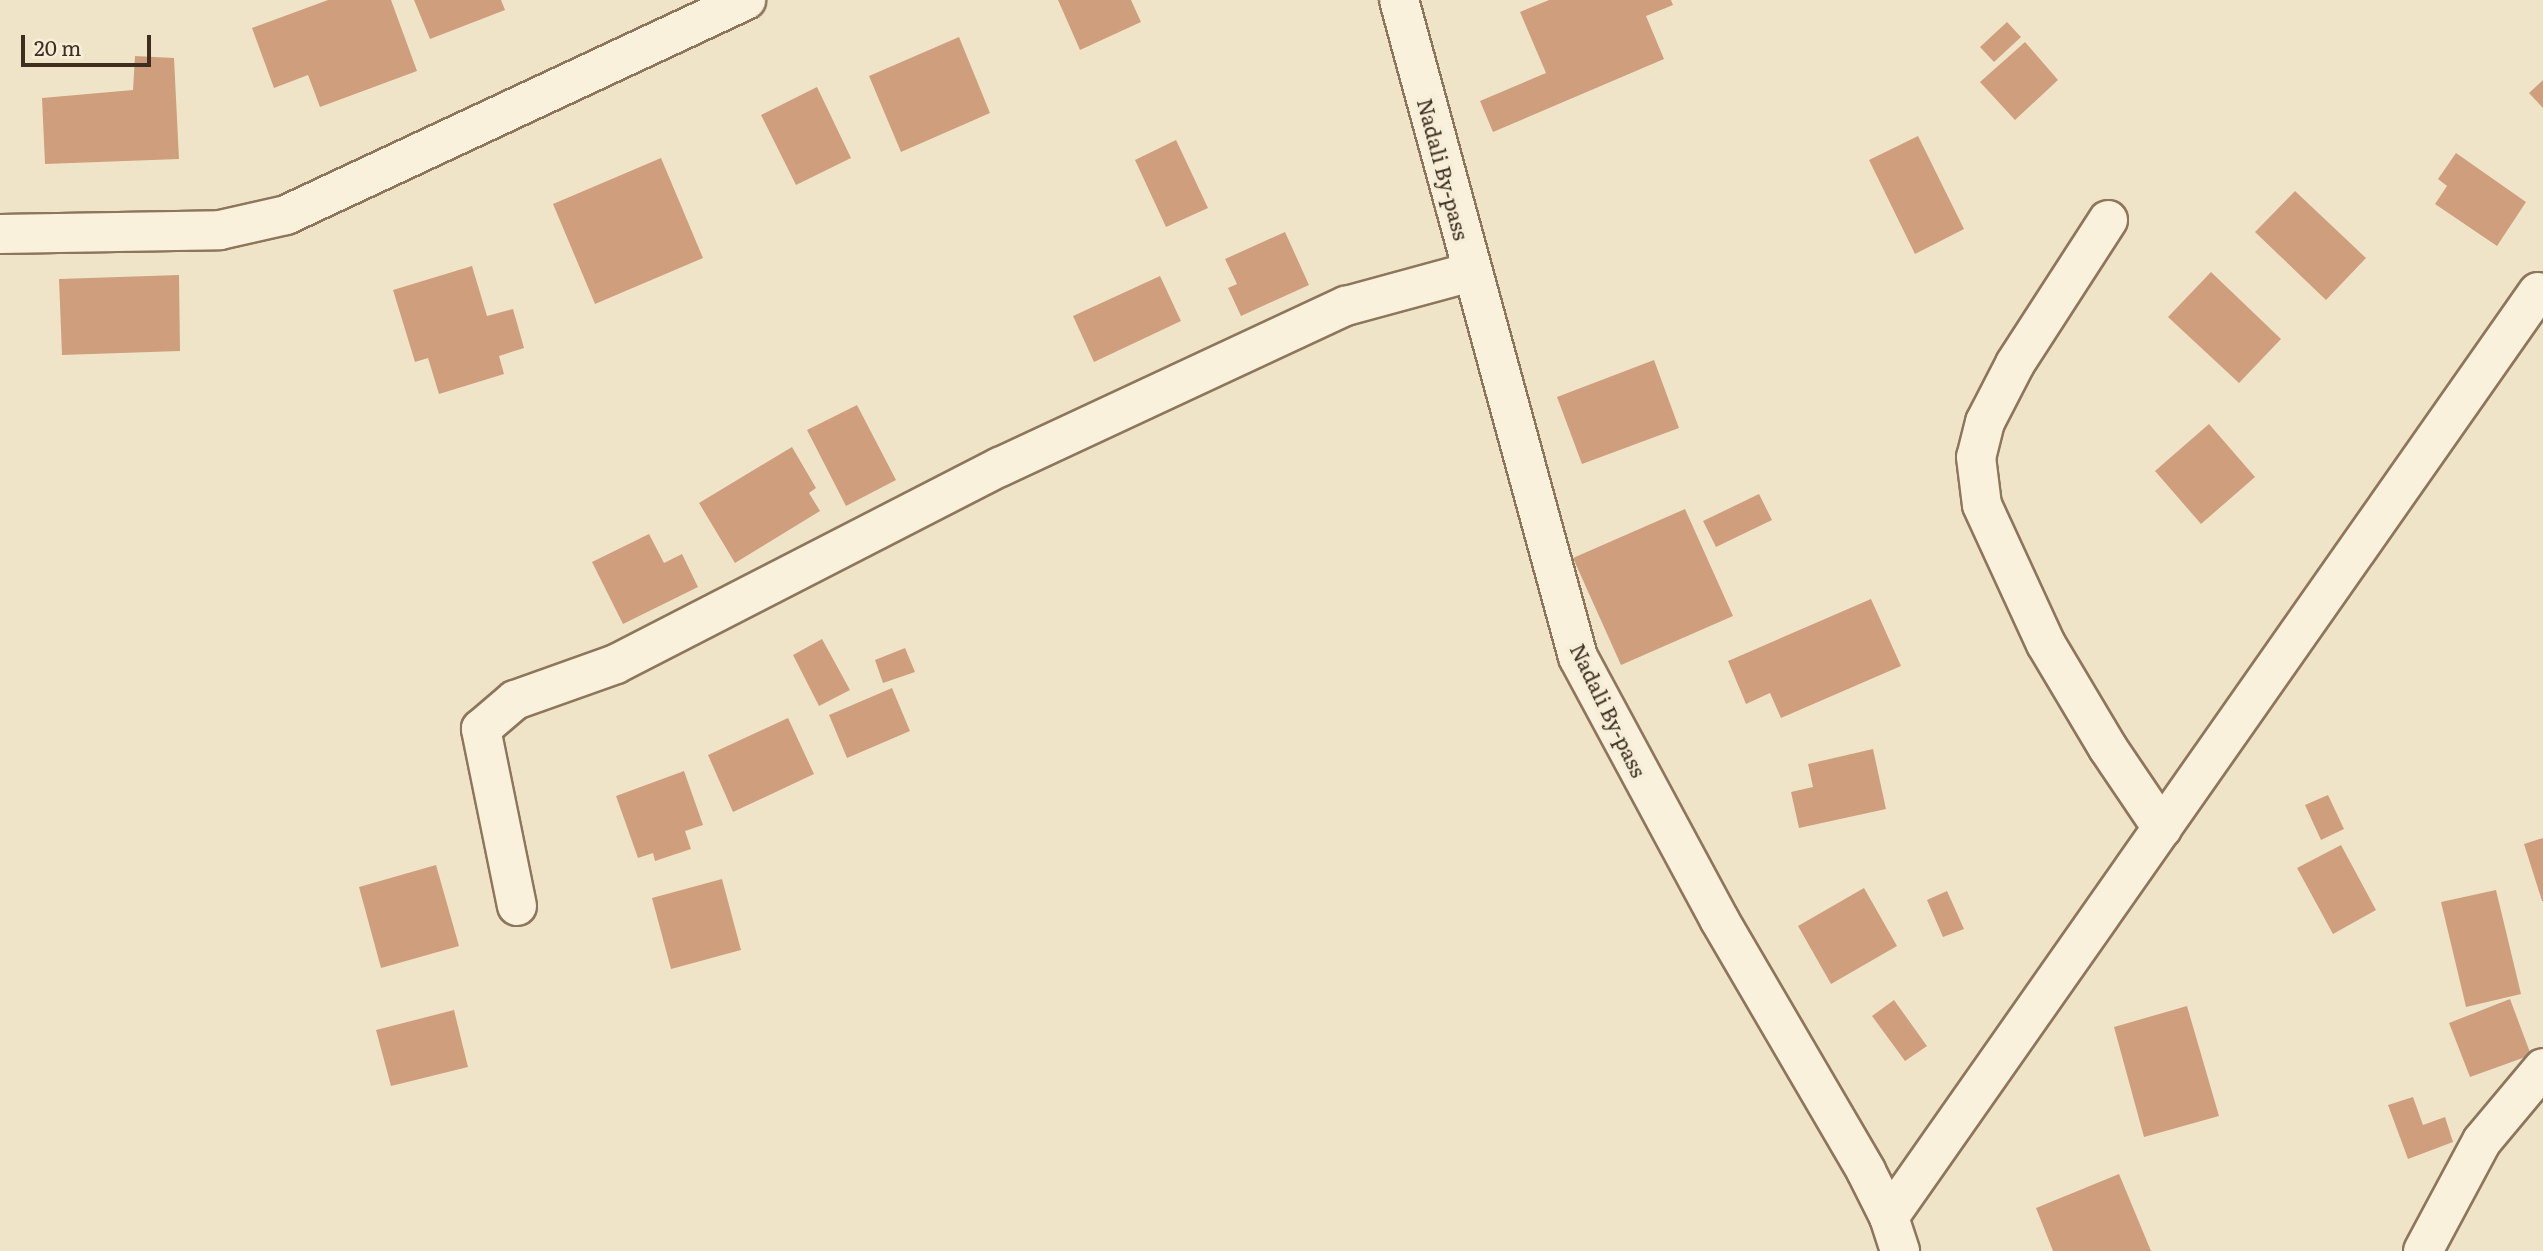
<!DOCTYPE html>
<html>
<head>
<meta charset="utf-8">
<style>
  body { margin:0 }
  #map { position:relative; width:2543px; height:1251px; overflow:hidden; background:#f0e4c8; font-family:Literata,serif }
  div>[style] { position:absolute }
  [style*='--x'] { left:calc(var(--x)*1px); top:calc(var(--y)*1px); width:calc(var(--w)*1px); rotate:calc(var(--a)*1deg) }
  .building>* { inset:0; background:#cf9f7d }
  .roads { filter:drop-shadow(2px 0 #8d765c) drop-shadow(-2px 0 #8d765c) drop-shadow(0 2px #8d765c) drop-shadow(0 -2px #8d765c) }
  .minor>* { height:38px; margin:-19px; padding:0 19px; transform-origin:19px; border-radius:19px; background:#faf1dc }
  span { translate:-50% -50%; white-space:nowrap; text-align:center; line-height:1.15; -webkit-text-stroke:7px #f7eed8; paint-order:stroke }
  .street-label { font-size:21px; color:#3d2e20 }
  .scale { position:absolute; left:21px; top:35px; width:130px; height:32px; box-sizing:border-box; border:4px solid #3d2e20; border-top:0; padding-left:9px; font-size:21px; line-height:24px; white-space:nowrap; color:#3d2e20; -webkit-text-stroke:5px #f7eed8; paint-order:stroke }
</style>
</head>
<body>
<div id="map">
  <div class="building">
    <i style="clip-path:polygon(328px 0,391px 0,417px 71px,320px 107px,308px 75px,274px 88px,252px 28px)"></i>
    <i style="clip-path:polygon(414px 0,501px 0,505px 10px,430px 39px)"></i>
    <i style="clip-path:polygon(1058px 0,1131px 0,1141px 22px,1080px 50px)"></i>
    <i style="clip-path:polygon(1549px 0,1671px 0,1673px 5px,1646px 16px,1664px 59px,1493px 132px,1480px 101px,1546px 73px,1520px 12px)"></i>
    <i style="clip-path:polygon(2007px 22px,2021px 37px,1994px 62px,1980px 47px)"></i>
    <i style="clip-path:polygon(959px 37px,990px 113px,901px 152px,869px 76px)"></i>
    <i style="clip-path:polygon(2025px 42px,2058px 80px,2015px 120px,1980px 82px)"></i>
    <i style="clip-path:polygon(135px 56px,174px 58px,179px 159px,45px 164px,42px 98px,133px 90px)"></i>
    <i style="clip-path:polygon(2543px 80px,2543px 108px,2529px 93px)"></i>
    <i style="clip-path:polygon(817px 87px,851px 158px,796px 185px,761px 115px)"></i>
    <i style="clip-path:polygon(1918px 136px,1964px 229px,1915px 254px,1869px 160px)"></i>
    <i style="clip-path:polygon(1176px 140px,1208px 208px,1166px 227px,1135px 160px)"></i>
    <i style="clip-path:polygon(2456px 153px,2526px 202px,2497px 246px,2435px 204px,2447px 186px,2438px 179px)"></i>
    <i style="clip-path:polygon(661px 158px,703px 258px,595px 304px,553px 204px)"></i>
    <i style="clip-path:polygon(2295px 191px,2366px 258px,2326px 300px,2255px 232px)"></i>
    <i style="clip-path:polygon(1285px 232px,1309px 285px,1241px 316px,1228px 288px,1237px 284px,1225px 259px)"></i>
    <i style="clip-path:polygon(472px 266px,487px 316px,513px 309px,524px 348px,499px 356px,504px 374px,439px 394px,428px 358px,415px 362px,393px 290px)"></i>
    <i style="clip-path:polygon(2211px 272px,2281px 339px,2239px 383px,2168px 317px)"></i>
    <i style="clip-path:polygon(179px 275px,180px 351px,62px 355px,59px 279px)"></i>
    <i style="clip-path:polygon(1160px 276px,1181px 321px,1094px 362px,1073px 316px)"></i>
    <i style="clip-path:polygon(1654px 360px,1679px 428px,1582px 464px,1557px 397px)"></i>
    <i style="clip-path:polygon(857px 405px,896px 480px,846px 506px,807px 430px)"></i>
    <i style="clip-path:polygon(2209px 424px,2255px 477px,2201px 524px,2155px 471px)"></i>
    <i style="clip-path:polygon(792px 447px,816px 488px,809px 493px,820px 511px,735px 563px,699px 503px)"></i>
    <i style="clip-path:polygon(1759px 494px,1772px 520px,1716px 547px,1703px 521px)"></i>
    <i style="clip-path:polygon(1685px 509px,1733px 616px,1621px 665px,1573px 558px)"></i>
    <i style="clip-path:polygon(649px 534px,664px 563px,682px 554px,698px 587px,623px 624px,592px 562px)"></i>
    <i style="clip-path:polygon(1871px 599px,1901px 666px,1781px 718px,1770px 693px,1746px 704px,1728px 661px)"></i>
    <i style="clip-path:polygon(822px 639px,850px 690px,819px 706px,793px 655px)"></i>
    <i style="clip-path:polygon(905px 648px,915px 672px,883px 683px,875px 660px)"></i>
    <i style="clip-path:polygon(892px 688px,910px 731px,847px 758px,829px 715px)"></i>
    <i style="clip-path:polygon(788px 718px,814px 774px,733px 812px,708px 755px)"></i>
    <i style="clip-path:polygon(1873px 749px,1886px 809px,1799px 828px,1791px 792px,1813px 787px,1808px 764px)"></i>
    <i style="clip-path:polygon(684px 771px,703px 825px,685px 831px,691px 849px,655px 861px,653px 853px,638px 858px,616px 796px)"></i>
    <i style="clip-path:polygon(2328px 795px,2344px 829px,2321px 840px,2305px 805px)"></i>
    <i style="clip-path:polygon(2543px 838px,2543px 901px,2542px 901px,2524px 844px)"></i>
    <i style="clip-path:polygon(2341px 845px,2376px 910px,2333px 934px,2297px 868px)"></i>
    <i style="clip-path:polygon(436px 865px,459px 946px,381px 968px,359px 887px)"></i>
    <i style="clip-path:polygon(722px 879px,741px 950px,671px 969px,652px 898px)"></i>
    <i style="clip-path:polygon(1864px 888px,1897px 946px,1831px 984px,1798px 926px)"></i>
    <i style="clip-path:polygon(2496px 890px,2521px 994px,2466px 1007px,2441px 902px)"></i>
    <i style="clip-path:polygon(1947px 891px,1964px 929px,1943px 937px,1927px 900px)"></i>
    <i style="clip-path:polygon(2510px 999px,2531px 1055px,2470px 1077px,2449px 1023px)"></i>
    <i style="clip-path:polygon(1894px 1000px,1927px 1046px,1905px 1061px,1872px 1016px)"></i>
    <i style="clip-path:polygon(2187px 1006px,2219px 1116px,2144px 1137px,2114px 1027px)"></i>
    <i style="clip-path:polygon(454px 1010px,468px 1067px,391px 1086px,376px 1030px)"></i>
    <i style="clip-path:polygon(2413px 1097px,2423px 1125px,2445px 1117px,2453px 1142px,2408px 1159px,2388px 1105px)"></i>
    <i style="clip-path:polygon(2119px 1174px,2151px 1251px,2053px 1251px,2036px 1208px)"></i>
  </div>
  <div class="roads">
    <div class="minor">
      <i style="--x:1399;--y:0;--w:681;--a:74.76"></i>
      <i style="--x:1578;--y:657;--w:298;--a:61.7"></i>
      <i style="--x:1719;--y:919;--w:292;--a:59.7"></i>
      <i style="--x:1866;--y:1171;--w:51;--a:63.4"></i>
      <i style="--x:1889;--y:1217;--w:36;--a:72"></i>
      <i style="--x:2108;--y:220;--w:171;--a:122.9"></i>
      <i style="--x:2015;--y:364;--w:65;--a:117.3"></i>
      <i style="--x:1985;--y:422;--w:36;--a:104"></i>
      <i style="--x:1976;--y:457;--w:48;--a:82.9"></i>
      <i style="--x:1982;--y:505;--w:153;--a:65.3"></i>
      <i style="--x:2046;--y:644;--w:121;--a:59.2"></i>
      <i style="--x:2108;--y:748;--w:97;--a:56"></i>
      <i style="--x:0;--y:234;--w:220;--a:-1"></i>
      <i style="--x:220;--y:230;--w:68;--a:-12.8"></i>
      <i style="--x:286;--y:215;--w:508;--a:-25.05"></i>
      <i style="--x:517;--y:906;--w:181;--a:-101.5"></i>
      <i style="--x:481;--y:729;--w:45;--a:-40.5"></i>
      <i style="--x:515;--y:700;--w:107;--a:-19.6"></i>
      <i style="--x:616;--y:664;--w:432;--a:-27.2"></i>
      <i style="--x:1000;--y:467;--w:382;--a:-25"></i>
      <i style="--x:1346;--y:306;--w:130;--a:-15.2"></i>
      <i style="--x:1889;--y:1217;--w:1130;--a:-54.95"></i>
      <i style="--x:2423;--y:1251;--w:125;--a:-61.8"></i>
      <i style="--x:2482;--y:1141;--w:95;--a:-50.1"></i>
    </div>
  </div>
  <div class="street-label">
    <span style="left:1444px;top:169px;rotate:75deg">Nadali By-pass</span>
    <span style="left:1609px;top:710px;rotate:64deg">Nadali By-pass</span>
  </div>
  <div class="scale">20 m</div>
</div>
</body>
</html>
